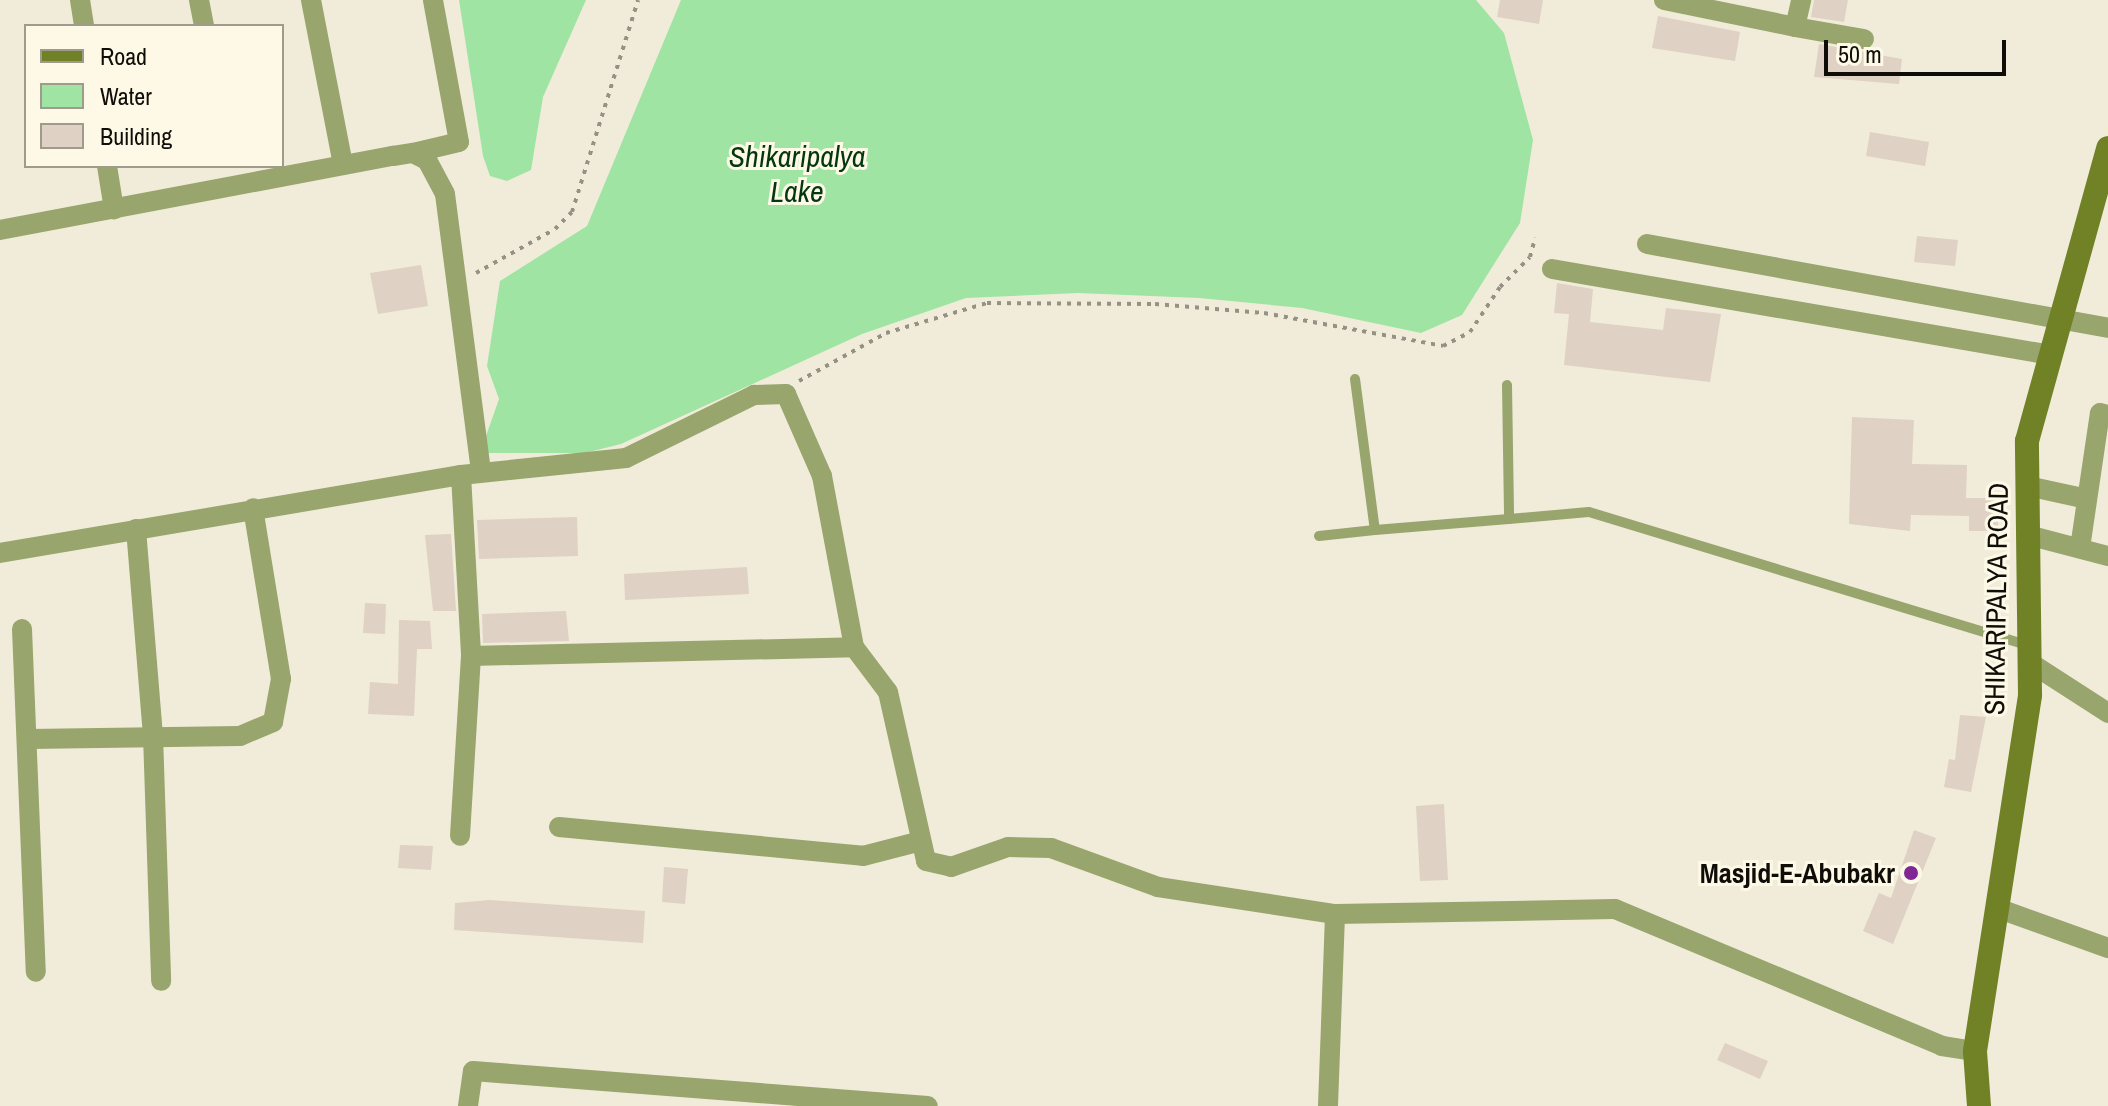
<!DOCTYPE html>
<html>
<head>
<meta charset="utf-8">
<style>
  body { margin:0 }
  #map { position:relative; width:2108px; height:1106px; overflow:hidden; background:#f1ecda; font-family:"Archivo Narrow",sans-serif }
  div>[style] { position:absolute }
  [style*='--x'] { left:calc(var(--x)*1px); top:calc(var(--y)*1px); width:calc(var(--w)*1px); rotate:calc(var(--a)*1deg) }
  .water>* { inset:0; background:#9fe4a3 }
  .building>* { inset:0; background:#dfd1c3 }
  .path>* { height:4px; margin-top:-2px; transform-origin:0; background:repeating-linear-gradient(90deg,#959184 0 4px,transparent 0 10px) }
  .lane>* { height:10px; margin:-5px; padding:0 5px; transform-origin:5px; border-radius:5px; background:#98a56d }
  .street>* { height:20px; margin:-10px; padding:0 10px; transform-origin:10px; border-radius:10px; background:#98a56d }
  .secondary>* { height:24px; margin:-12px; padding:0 12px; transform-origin:12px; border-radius:12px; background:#708225 }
  .dots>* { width:22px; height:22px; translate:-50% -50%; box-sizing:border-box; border:4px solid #fef9e7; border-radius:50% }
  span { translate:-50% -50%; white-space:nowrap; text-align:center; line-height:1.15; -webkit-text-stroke:6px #fef9e7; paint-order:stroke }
  .street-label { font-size:28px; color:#0f0d07 }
  .poi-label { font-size:28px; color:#0f0d07; font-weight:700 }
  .right { translate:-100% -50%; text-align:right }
  .water-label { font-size:30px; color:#03370e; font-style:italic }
  .legend { position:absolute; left:24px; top:24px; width:260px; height:144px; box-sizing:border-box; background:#fef9e7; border:2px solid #9e9b8d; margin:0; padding:10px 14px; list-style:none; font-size:24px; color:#0f0d07 }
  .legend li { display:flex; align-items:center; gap:16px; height:40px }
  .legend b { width:40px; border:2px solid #9e9b8d }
  .scale { position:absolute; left:1824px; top:40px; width:182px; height:36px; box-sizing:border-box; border:4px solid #0f0d07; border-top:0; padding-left:10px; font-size:24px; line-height:28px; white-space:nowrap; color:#0f0d07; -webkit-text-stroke:6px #fef9e7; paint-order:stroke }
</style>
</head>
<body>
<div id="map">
  <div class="water">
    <i style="clip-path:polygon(459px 0,586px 0,543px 97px,531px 170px,507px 181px,490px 176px,483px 156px)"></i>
    <i style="clip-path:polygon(681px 0,1476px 0,1504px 33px,1533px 140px,1520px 223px,1462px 315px,1421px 333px,1302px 308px,1199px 298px,1078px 293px,966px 298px,862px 334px,621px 444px,585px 453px,480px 453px,499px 399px,487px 366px,500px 281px,587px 226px)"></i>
  </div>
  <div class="building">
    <i style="clip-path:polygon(1500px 0,1543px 0,1539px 24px,1497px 17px)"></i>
    <i style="clip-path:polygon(1814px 0,1848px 0,1844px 22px,1811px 17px)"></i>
    <i style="clip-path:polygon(1658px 16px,1740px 32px,1735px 61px,1652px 48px)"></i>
    <i style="clip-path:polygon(1819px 44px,1902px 59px,1899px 84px,1814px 77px)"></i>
    <i style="clip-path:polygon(1870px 132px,1929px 142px,1925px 166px,1866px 156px)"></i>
    <i style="clip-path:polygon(1917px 236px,1958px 240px,1955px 266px,1914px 262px)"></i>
    <i style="clip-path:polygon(421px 265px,428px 306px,378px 314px,370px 273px)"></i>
    <i style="clip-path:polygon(1557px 283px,1593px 289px,1590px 322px,1663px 330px,1666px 308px,1721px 314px,1710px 382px,1564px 365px,1569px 314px,1554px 313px)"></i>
    <i style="clip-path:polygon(1852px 417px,1914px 420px,1912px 464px,1967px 465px,1966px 498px,1998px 498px,1998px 531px,1969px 531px,1969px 516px,1911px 515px,1910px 531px,1849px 524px)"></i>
    <i style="clip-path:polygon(577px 517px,578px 556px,479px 559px,477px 520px)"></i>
    <i style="clip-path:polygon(451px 534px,456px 611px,433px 611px,425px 535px)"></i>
    <i style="clip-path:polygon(747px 567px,749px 594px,625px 600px,624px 574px)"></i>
    <i style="clip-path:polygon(365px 603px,386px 604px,385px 634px,363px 633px)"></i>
    <i style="clip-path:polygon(566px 611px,569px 641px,483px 643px,482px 614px)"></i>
    <i style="clip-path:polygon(399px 620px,430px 621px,432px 649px,417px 649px,414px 716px,368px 714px,370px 682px,398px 684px)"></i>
    <i style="clip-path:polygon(1960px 715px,1986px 717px,1971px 792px,1944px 787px,1949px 759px,1955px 760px)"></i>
    <i style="clip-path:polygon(1444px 804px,1448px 880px,1420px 881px,1416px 806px)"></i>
    <i style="clip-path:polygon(1914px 830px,1936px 838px,1893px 944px,1863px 931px,1879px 893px,1891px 898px)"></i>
    <i style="clip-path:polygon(400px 845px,433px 846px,431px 870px,398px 868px)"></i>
    <i style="clip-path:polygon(664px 867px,688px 869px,685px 904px,662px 902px)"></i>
    <i style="clip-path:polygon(490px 900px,645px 911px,643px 943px,454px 930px,455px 903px)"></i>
    <i style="clip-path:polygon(1725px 1043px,1768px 1061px,1760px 1079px,1717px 1060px)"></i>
  </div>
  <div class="path">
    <i style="--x:476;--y:273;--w:90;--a:-29.1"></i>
    <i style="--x:555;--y:229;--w:24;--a:-45"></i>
    <i style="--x:572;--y:212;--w:222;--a:-72.7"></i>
    <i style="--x:799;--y:381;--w:99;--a:-28.9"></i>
    <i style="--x:886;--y:333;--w:105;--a:-16.5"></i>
    <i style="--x:987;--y:303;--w:168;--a:0.3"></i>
    <i style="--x:1155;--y:304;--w:109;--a:4.7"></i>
    <i style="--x:1264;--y:313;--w:182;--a:10.4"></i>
    <i style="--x:1443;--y:346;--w:30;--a:-27"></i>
    <i style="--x:1470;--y:332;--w:54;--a:-56.3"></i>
    <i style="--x:1500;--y:287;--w:42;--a:-45"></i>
    <i style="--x:1530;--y:257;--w:20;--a:-75"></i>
  </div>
  <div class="lane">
    <i style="--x:1355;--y:379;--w:152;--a:82.5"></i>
    <i style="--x:1375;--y:530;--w:134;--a:-4.7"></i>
    <i style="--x:1507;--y:385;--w:134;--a:89.1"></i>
    <i style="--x:1509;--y:519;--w:80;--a:-5"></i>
    <i style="--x:1589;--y:512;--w:460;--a:16.9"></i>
    <i style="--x:1319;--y:536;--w:56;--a:-6.1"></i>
  </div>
  <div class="street">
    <i style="--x:80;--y:0;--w:26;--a:81"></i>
    <i style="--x:199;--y:0;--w:26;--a:79"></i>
    <i style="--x:311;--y:0;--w:168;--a:79"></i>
    <i style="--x:1664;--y:0;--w:134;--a:11.6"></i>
    <i style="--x:1795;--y:27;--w:28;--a:-77"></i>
    <i style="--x:1795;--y:27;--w:70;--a:9.9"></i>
    <i style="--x:413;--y:153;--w:47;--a:-13.4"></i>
    <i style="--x:459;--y:142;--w:144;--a:-100.4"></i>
    <i style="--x:107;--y:166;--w:44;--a:80.8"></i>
    <i style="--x:0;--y:230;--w:400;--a:-10.7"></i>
    <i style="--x:393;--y:156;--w:20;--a:-9"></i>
    <i style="--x:413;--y:153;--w:16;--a:27"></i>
    <i style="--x:427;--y:160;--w:38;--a:62"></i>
    <i style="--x:445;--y:194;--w:279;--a:82.6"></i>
    <i style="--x:1647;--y:244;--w:469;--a:10.3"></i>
    <i style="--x:1552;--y:269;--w:506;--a:9.78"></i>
    <i style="--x:461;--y:475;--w:166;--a:-5.9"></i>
    <i style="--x:626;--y:458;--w:143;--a:-26.2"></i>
    <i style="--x:754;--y:395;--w:32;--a:-2"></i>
    <i style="--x:786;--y:394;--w:90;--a:66.3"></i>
    <i style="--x:822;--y:476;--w:174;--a:79.4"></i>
    <i style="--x:854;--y:647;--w:56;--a:52.9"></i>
    <i style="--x:888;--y:692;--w:173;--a:77.3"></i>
    <i style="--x:926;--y:861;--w:26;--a:13"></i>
    <i style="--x:951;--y:867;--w:60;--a:-19.3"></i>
    <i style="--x:1008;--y:847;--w:43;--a:1.3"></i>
    <i style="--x:1051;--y:848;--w:114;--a:20"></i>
    <i style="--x:1158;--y:887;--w:179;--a:8.7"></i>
    <i style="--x:2027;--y:486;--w:61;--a:12.2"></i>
    <i style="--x:136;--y:529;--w:207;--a:85.3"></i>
    <i style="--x:153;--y:735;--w:246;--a:88.1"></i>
    <i style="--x:2028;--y:535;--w:83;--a:14.7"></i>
    <i style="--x:2080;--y:548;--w:136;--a:-81.6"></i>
    <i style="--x:2100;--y:413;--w:8;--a:14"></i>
    <i style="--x:0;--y:553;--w:468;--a:-9.6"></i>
    <i style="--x:461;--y:475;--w:181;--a:86.8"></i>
    <i style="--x:471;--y:656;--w:180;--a:93.5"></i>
    <i style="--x:22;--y:629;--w:343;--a:87.7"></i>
    <i style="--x:471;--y:656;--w:383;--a:-1.3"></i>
    <i style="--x:2029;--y:662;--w:94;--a:32.8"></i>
    <i style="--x:29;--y:739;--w:211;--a:-0.8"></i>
    <i style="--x:240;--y:736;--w:36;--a:-23"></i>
    <i style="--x:273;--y:722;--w:44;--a:-79.5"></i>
    <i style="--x:281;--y:679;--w:173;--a:-99.3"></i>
    <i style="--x:559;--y:827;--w:305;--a:5.4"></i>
    <i style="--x:863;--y:856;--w:56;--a:-14.5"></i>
    <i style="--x:1997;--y:908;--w:118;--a:19.8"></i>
    <i style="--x:468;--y:1106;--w:35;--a:-82"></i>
    <i style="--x:473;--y:1071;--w:456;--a:4.4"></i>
    <i style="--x:1328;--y:1106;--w:192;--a:-87.9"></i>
    <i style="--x:1335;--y:914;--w:280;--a:-1"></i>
    <i style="--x:1615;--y:909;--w:355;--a:22.7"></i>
    <i style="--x:1942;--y:1046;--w:33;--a:9"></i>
  </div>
  <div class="secondary">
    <i style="--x:1979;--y:1106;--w:55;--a:-94.2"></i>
    <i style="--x:1975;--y:1051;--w:360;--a:-81.2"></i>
    <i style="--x:2030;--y:695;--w:254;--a:-90.7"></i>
    <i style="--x:2027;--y:441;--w:304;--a:-74.5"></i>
  </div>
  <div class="dots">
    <i style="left:1911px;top:873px;background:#812794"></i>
  </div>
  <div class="street-label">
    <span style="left:1996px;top:599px;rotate:-89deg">SHIKARIPALYA ROAD</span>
  </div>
  <div class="poi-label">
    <span class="right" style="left:1895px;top:873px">Masjid-E-Abubakr</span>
  </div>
  <div class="water-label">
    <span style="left:797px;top:173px">Shikaripalya<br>Lake</span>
  </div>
  <ul class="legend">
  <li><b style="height:10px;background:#708225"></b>Road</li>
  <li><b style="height:22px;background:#9fe4a3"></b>Water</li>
  <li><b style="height:22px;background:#dfd1c3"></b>Building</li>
  </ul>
  <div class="scale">50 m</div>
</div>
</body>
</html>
